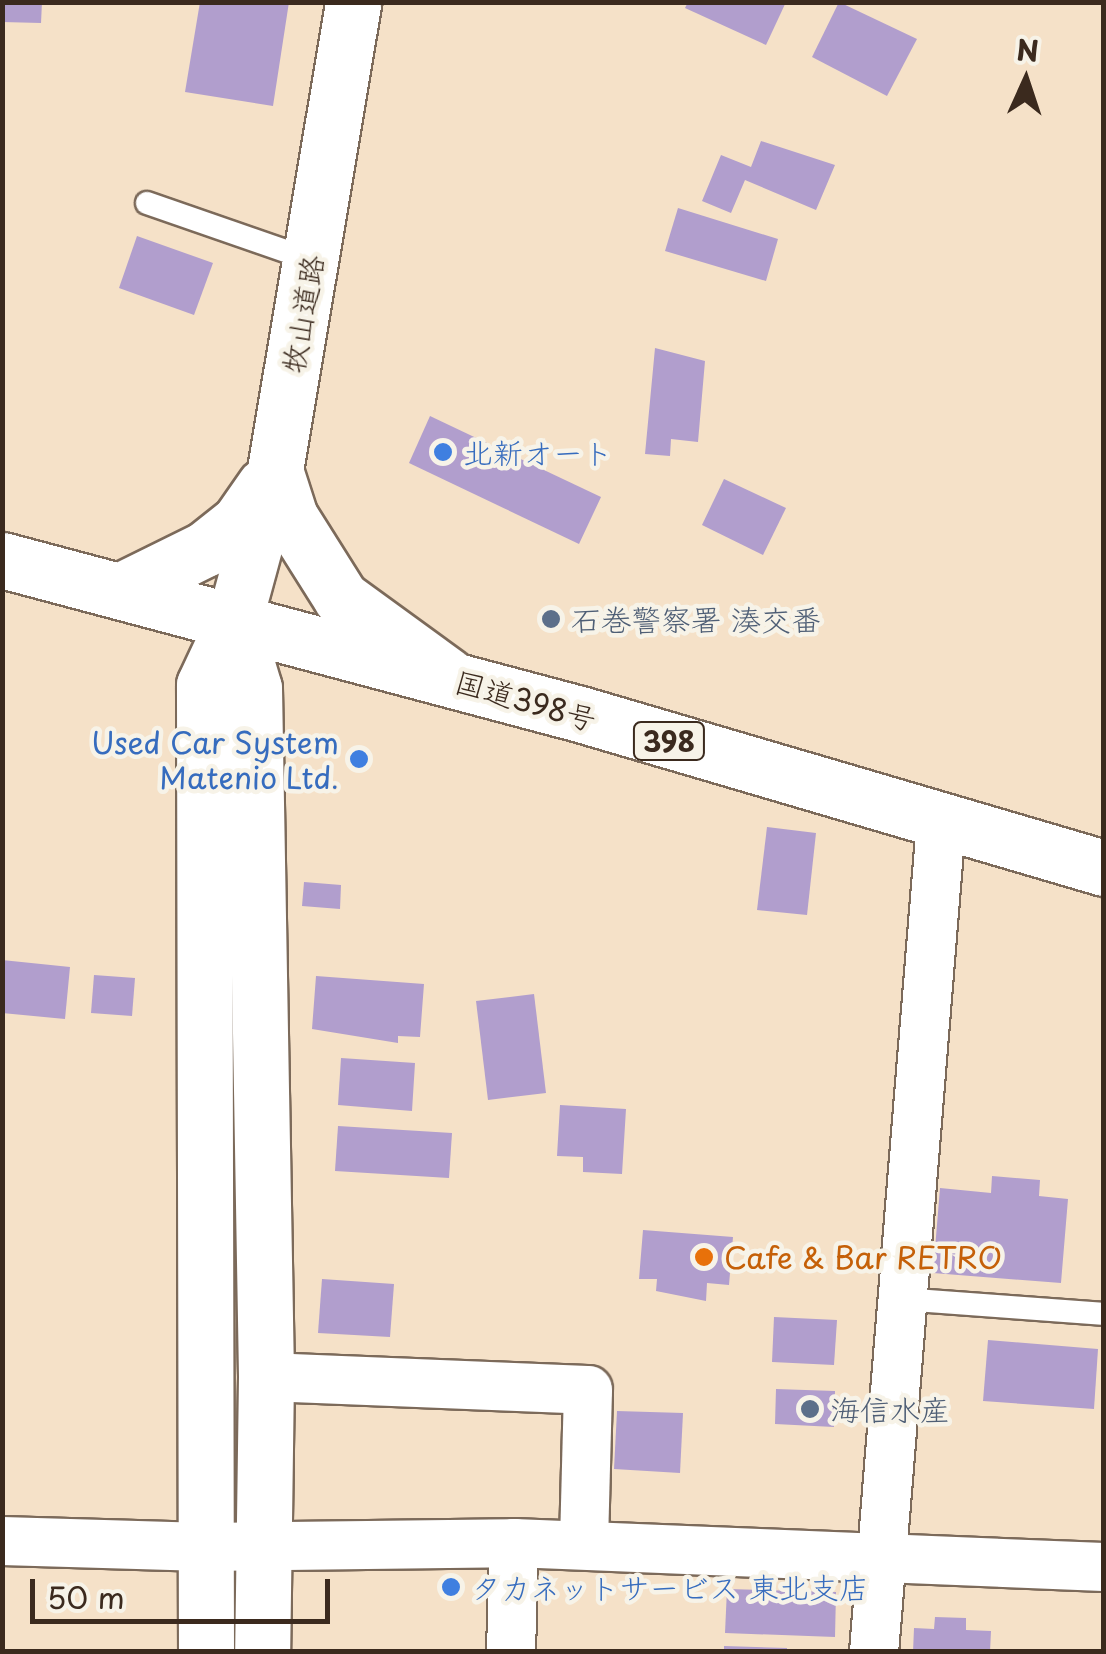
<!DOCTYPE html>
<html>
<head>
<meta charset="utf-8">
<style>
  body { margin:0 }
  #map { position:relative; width:1106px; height:1654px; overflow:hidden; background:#f5e1c8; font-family:"Playpen Sans","Klee One",sans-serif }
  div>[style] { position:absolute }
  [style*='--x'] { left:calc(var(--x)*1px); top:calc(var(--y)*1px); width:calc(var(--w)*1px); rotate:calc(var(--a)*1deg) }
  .building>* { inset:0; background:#b19ecd }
  .roads { filter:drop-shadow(2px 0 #7c6a5a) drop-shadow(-2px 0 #7c6a5a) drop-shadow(0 2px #7c6a5a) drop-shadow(0 -2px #7c6a5a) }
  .lane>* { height:22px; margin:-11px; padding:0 11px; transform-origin:11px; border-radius:11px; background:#fff }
  .street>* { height:48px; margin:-24px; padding:0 24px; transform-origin:24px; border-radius:24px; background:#fff }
  .secondary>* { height:55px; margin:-27.5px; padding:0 27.5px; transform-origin:27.5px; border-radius:27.5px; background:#fff }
  .highway>* { height:55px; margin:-27.5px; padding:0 27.5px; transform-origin:27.5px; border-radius:27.5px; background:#fff }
  .dots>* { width:28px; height:28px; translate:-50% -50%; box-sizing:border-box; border:5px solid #f7f3e8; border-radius:50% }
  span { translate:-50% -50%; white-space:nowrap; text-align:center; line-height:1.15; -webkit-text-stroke:9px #f7f3e8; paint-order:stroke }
  .shield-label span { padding:2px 8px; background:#f7f3e8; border:2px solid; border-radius:8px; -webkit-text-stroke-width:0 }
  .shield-label { font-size:28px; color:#3b2a1e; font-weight:700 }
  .street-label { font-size:30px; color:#3b2a1e }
  .shop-label { font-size:30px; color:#366cbe }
  .left { translate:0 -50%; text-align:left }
  .right { translate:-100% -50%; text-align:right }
  .service-label { font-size:30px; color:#4e5e75 }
  .food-label { font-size:30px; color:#c56008 }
  .frame { position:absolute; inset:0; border:5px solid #3b2a1e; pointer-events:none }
  .north { position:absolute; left:976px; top:30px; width:100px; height:100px; -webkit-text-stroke:8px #f7f3e8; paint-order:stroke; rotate:3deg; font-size:28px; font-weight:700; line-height:40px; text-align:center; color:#3b2a1e }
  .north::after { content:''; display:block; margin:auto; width:35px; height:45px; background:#3b2a1e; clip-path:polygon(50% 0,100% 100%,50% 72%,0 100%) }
  .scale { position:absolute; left:30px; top:1579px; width:300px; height:45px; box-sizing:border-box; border:5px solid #3b2a1e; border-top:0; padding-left:12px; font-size:30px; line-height:35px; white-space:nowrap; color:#3b2a1e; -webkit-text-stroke:8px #f7f3e8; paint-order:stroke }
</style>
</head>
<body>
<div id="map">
  <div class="building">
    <i style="clip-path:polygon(2px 2px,42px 2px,41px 23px,2px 22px)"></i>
    <i style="clip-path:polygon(200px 2px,289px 2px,273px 106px,185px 92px)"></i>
    <i style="clip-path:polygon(688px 2px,786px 2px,766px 45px,685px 8px)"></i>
    <i style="clip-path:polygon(839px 2px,917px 39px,887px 96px,812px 57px)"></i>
    <i style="clip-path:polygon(761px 141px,835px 165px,816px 210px,745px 180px,731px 213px,702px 201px,721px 155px,751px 167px)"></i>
    <i style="clip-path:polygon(678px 208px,778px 239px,766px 281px,665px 251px)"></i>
    <i style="clip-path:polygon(137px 236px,213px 263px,194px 315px,119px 288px)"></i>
    <i style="clip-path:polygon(655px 348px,705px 361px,698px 442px,671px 439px,670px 456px,645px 454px)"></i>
    <i style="clip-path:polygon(430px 416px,601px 497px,579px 544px,409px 463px)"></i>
    <i style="clip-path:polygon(724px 479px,786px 508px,763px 555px,702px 525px)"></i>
    <i style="clip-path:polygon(767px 827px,816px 833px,807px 915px,757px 910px)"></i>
    <i style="clip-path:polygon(304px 882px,341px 885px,340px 909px,302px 906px)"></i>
    <i style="clip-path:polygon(2px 960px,70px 967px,65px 1019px,2px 1013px)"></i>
    <i style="clip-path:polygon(94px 975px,135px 978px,132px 1016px,91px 1013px)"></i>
    <i style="clip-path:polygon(316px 976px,424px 984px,420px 1037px,398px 1036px,398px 1043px,312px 1029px)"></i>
    <i style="clip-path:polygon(534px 994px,546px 1093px,488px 1100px,476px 1001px)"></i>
    <i style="clip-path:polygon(341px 1058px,415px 1063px,412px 1111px,338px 1105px)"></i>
    <i style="clip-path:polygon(560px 1105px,626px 1109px,622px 1174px,583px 1172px,583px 1157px,557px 1156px)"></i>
    <i style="clip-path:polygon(338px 1126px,452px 1133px,449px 1178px,335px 1171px)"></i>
    <i style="clip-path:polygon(992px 1176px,1040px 1180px,1039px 1196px,1068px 1199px,1061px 1283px,933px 1273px,940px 1188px,991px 1193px)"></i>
    <i style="clip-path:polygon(643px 1230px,733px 1237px,729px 1285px,707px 1283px,706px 1301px,656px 1291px,657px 1279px,639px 1279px)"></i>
    <i style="clip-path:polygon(322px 1279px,394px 1284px,390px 1337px,318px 1333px)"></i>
    <i style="clip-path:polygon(774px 1317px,837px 1320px,834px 1365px,772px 1362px)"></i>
    <i style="clip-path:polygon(988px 1340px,1098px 1349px,1094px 1409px,983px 1401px)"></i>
    <i style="clip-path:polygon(776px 1389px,835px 1391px,834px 1427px,775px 1424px)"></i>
    <i style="clip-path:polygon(617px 1411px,683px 1413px,680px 1473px,614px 1469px)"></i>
    <i style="clip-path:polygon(727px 1589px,836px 1592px,835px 1637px,725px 1633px)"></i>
    <i style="clip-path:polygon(935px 1617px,966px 1618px,966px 1630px,991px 1631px,990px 1652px,913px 1652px,914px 1628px,934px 1629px)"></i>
    <i style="clip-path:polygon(724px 1646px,787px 1648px,787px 1652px,724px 1652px)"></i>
  </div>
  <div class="roads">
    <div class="lane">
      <i style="--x:147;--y:203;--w:171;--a:19.1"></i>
      <i style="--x:902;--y:1299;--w:203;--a:4.2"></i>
    </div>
    <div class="street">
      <i style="--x:266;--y:1377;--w:322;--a:2.3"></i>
      <i style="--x:588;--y:1390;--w:155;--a:91.5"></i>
      <i style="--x:2;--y:1541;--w:203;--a:1.7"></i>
      <i style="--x:205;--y:1547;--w:309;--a:-0.7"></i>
      <i style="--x:514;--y:1543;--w:590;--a:2.33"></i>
      <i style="--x:511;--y:1652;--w:109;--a:-88.4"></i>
      <i style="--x:874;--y:1652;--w:831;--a:-85.37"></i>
    </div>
    <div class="secondary">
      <i style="--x:275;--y:470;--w:49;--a:72.3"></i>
      <i style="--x:290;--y:517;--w:96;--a:57.8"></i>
      <i style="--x:341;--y:598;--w:131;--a:36"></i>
      <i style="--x:120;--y:591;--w:95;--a:-26.3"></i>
      <i style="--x:205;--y:549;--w:43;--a:-38.5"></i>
      <i style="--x:239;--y:522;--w:44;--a:-55.2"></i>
      <i style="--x:234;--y:621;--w:70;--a:73.4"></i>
      <i style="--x:254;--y:688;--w:689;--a:89"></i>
      <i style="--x:266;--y:1377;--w:275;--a:90.8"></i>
      <i style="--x:206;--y:1652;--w:967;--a:-90.12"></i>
      <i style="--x:204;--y:685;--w:71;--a:-64.9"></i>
      <i style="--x:234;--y:621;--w:156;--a:-74.8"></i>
      <i style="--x:275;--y:470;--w:474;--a:-80.5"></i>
    </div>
    <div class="highway">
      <i style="--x:2;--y:560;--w:598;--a:14.92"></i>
      <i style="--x:580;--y:714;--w:546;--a:16.38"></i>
    </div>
  </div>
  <div class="dots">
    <i style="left:443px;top:452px;background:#3f7fe0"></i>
    <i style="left:551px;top:619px;background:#5c6f8a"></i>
    <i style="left:359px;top:759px;background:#3f7fe0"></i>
    <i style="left:704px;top:1257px;background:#e8710a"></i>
    <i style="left:810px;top:1409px;background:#5c6f8a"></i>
    <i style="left:451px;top:1587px;background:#3f7fe0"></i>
  </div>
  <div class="shield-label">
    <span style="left:669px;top:741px">398</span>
  </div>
  <div class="street-label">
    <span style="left:302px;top:314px;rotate:-80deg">牧山道路</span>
    <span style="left:526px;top:700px;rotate:16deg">国道398号</span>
  </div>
  <div class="shop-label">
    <span class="left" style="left:463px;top:452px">北新オート</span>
    <span class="right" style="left:339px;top:759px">Used Car System<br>Matenio Ltd.</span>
    <span class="left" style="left:471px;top:1587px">タカネットサービス 東北支店</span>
  </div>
  <div class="service-label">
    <span class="left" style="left:571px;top:619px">石巻警察署 湊交番</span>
    <span class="left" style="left:830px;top:1409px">海信水産</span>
  </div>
  <div class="food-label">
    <span class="left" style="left:724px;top:1257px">Cafe &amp; Bar RETRO</span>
  </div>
  <div class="frame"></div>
  <div class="north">N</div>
  <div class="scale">50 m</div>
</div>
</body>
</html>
